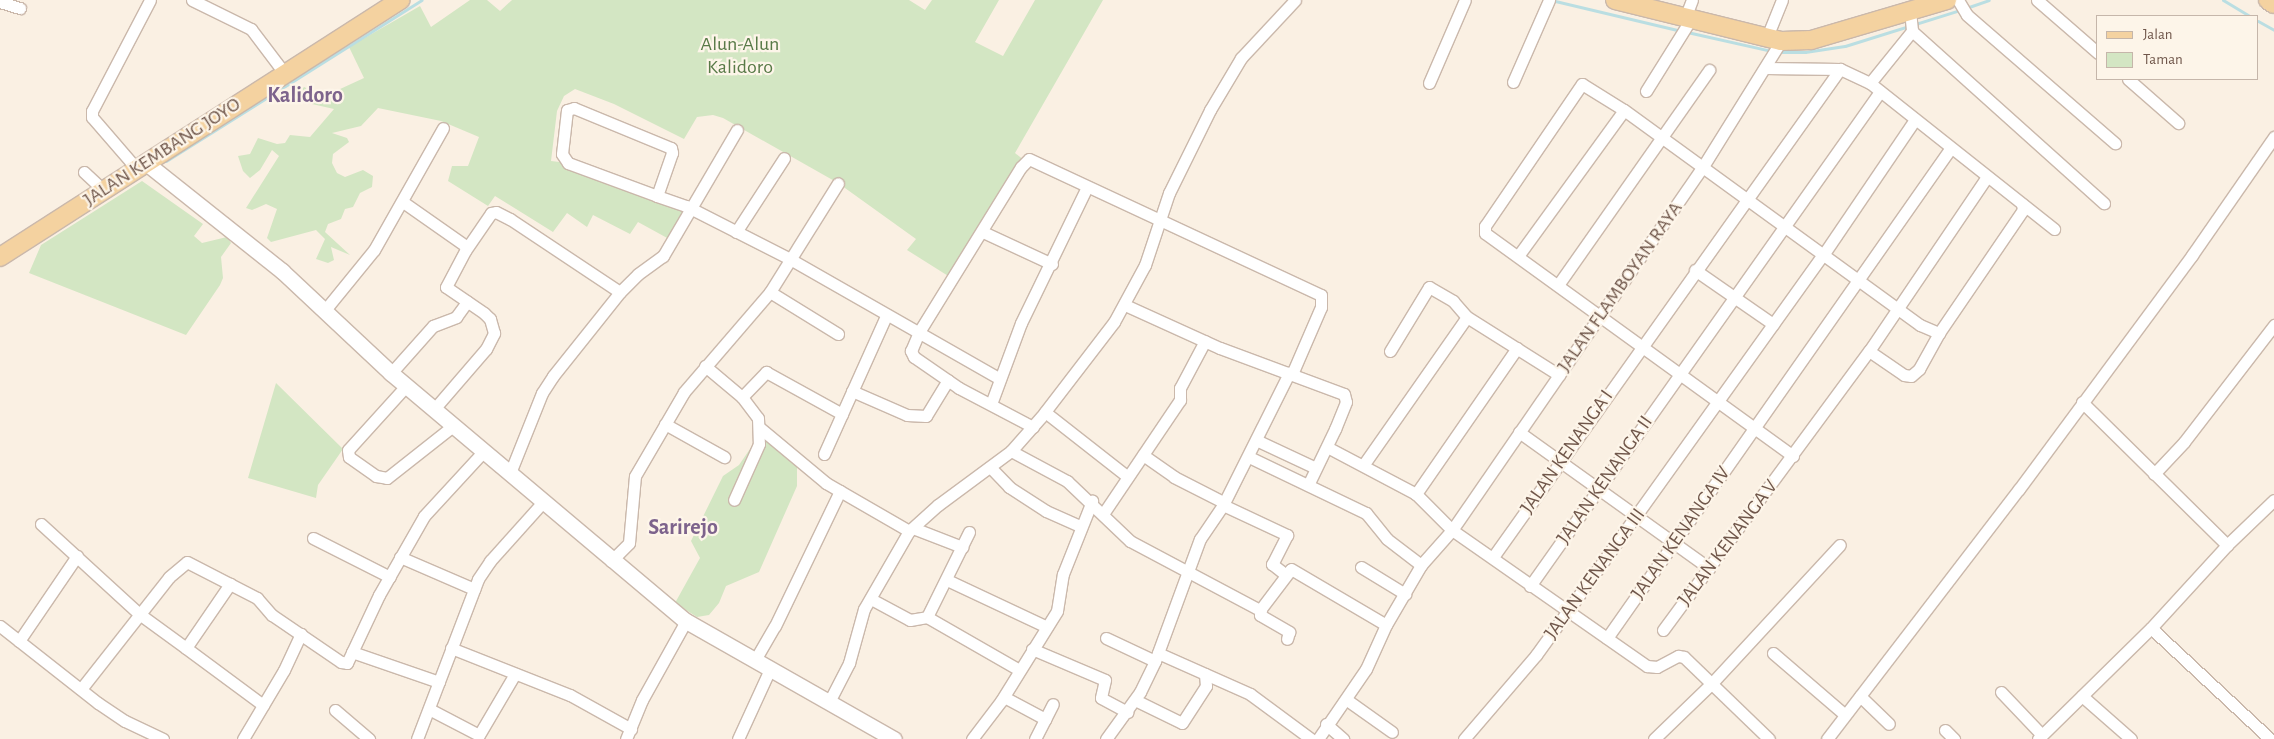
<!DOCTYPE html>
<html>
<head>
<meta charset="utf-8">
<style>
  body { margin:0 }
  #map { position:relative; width:2274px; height:739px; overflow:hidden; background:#faf0e3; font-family:"Alegreya Sans",sans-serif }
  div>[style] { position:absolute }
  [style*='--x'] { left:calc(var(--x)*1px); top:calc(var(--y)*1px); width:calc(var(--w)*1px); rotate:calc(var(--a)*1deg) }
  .green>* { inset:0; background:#d3e6c3 }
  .stream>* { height:3px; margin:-1.5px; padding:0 1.5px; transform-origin:1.5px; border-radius:1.5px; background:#badee2 }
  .roads { filter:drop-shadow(1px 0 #cab8ab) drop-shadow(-1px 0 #cab8ab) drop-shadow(0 1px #cab8ab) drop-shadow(0 -1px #cab8ab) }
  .street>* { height:11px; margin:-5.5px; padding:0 5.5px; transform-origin:5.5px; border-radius:5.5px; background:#fff }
  .secondary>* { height:15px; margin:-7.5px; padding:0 7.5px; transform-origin:7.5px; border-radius:7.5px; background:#fff }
  .primary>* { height:18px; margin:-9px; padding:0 9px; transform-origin:9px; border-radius:9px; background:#f4d2a0 }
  span { translate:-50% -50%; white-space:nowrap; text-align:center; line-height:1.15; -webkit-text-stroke:4.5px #fdf5e9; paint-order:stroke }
  .park-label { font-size:20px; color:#587a47 }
  .street-label { font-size:20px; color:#70574b }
  .quarter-label { font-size:22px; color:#7d638c; font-weight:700 }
  .legend { position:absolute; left:2096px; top:15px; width:162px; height:65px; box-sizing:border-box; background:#fdf5e9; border:1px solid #c5b6aa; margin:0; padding:6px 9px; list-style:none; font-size:15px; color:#70574b }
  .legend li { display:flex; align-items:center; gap:10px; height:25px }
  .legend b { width:25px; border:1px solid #c5b6aa }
</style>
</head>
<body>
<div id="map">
  <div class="green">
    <i style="clip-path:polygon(470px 0,487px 0,500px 11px,512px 0,909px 0,925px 10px,932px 0,999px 0,975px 42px,1003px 56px,1035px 0,1103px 0,1015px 153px,1025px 161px,953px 279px,907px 250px,916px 239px,838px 183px,723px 118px,713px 115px,697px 117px,684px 139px,614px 104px,575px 89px,564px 96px,557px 111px,551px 161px,568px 163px,686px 206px,669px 239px,638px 222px,630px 234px,593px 215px,587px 227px,567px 213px,553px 232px,495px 196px,488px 206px,448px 181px,452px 166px,468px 166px,479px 137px,441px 121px,378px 108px,361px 126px,332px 133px,347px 138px,349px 142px,333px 154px,332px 163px,337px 173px,345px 177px,363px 170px,373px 176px,372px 187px,360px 193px,353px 207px,345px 209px,341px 219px,328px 224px,325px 232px,350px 255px,331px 247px,334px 260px,328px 263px,316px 259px,325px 239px,316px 230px,271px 242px,267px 238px,277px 209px,266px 204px,252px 210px,246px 208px,279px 156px,272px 150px,260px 170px,250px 178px,243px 171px,238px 156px,250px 154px,258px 138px,277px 144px,285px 143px,290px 135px,310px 137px,334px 109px,290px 99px,293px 92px,305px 87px,314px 101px,364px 78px,349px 47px,420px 6px,431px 27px)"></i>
    <i style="clip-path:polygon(142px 181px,203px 224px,194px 236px,202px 243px,227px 237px,231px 243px,221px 257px,223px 278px,220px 285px,186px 335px,29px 273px,41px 245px)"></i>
    <i style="clip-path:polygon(276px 383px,343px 449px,318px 485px,316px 498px,248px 478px)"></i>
    <i style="clip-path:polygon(761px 433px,797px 463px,797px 486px,759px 572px,726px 586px,719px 603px,709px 615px,697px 617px,675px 603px,700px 558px,691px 541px,723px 476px,739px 465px)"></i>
  </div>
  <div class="stream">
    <i style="--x:1551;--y:0;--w:134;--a:13.4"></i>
    <i style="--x:2223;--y:0;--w:31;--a:31"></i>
    <i style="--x:1966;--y:8;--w:24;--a:-19"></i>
    <i style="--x:2258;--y:21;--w:18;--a:29"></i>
    <i style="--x:1687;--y:32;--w:86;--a:12.7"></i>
    <i style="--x:1777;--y:52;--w:28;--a:0"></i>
    <i style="--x:1805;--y:52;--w:40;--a:-8.5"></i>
    <i style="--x:1845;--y:46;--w:121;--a:-17.4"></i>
    <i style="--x:166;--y:161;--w:302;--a:-32.2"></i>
  </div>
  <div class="roads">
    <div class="street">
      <i style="--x:192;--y:0;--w:66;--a:26.2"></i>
      <i style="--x:251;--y:29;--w:56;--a:52.9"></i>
      <i style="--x:1958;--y:0;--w:17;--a:59"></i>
      <i style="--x:1967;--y:15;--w:196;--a:40.9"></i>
      <i style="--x:2037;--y:0;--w:81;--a:41"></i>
      <i style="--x:0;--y:2;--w:21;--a:17"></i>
      <i style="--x:1910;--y:11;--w:20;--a:84"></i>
      <i style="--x:1912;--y:31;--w:258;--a:41.9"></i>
      <i style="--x:1685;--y:18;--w:19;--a:-69"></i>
      <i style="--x:1767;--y:37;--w:40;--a:-68"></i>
      <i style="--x:1765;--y:68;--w:75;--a:0.8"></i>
      <i style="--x:1840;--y:69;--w:33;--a:25"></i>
      <i style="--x:1870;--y:83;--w:235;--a:38.4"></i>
      <i style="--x:2128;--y:79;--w:67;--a:41.3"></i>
      <i style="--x:1513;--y:82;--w:90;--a:-66.3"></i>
      <i style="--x:1429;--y:83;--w:90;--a:-66.6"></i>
      <i style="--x:1870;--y:83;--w:67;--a:-51.1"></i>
      <i style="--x:1646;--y:91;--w:85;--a:-58"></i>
      <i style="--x:136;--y:168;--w:67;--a:-130.8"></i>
      <i style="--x:92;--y:117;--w:6;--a:-90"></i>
      <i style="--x:92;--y:111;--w:125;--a:-62.4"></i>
      <i style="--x:84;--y:172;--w:26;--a:43"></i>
      <i style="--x:657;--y:196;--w:46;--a:-70.8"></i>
      <i style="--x:672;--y:153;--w:5;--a:-101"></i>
      <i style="--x:671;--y:148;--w:105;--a:-157.6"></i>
      <i style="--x:574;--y:108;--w:7;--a:164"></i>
      <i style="--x:567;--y:110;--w:44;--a:96.5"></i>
      <i style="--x:562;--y:154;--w:11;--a:56"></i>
      <i style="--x:568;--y:163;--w:95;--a:20.3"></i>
      <i style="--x:657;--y:196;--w:31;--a:19"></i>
      <i style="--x:686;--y:206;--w:7;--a:27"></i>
      <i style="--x:692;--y:209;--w:110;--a:27"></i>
      <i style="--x:790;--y:259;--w:241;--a:29.7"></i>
      <i style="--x:403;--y:202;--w:78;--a:35.1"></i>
      <i style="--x:736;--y:232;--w:88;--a:-57"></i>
      <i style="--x:983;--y:232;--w:76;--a:24.9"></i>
      <i style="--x:1518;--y:256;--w:180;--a:-54"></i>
      <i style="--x:1695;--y:270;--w:95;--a:34.7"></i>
      <i style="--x:1558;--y:285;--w:263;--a:-54.9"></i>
      <i style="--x:770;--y:292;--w:80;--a:31.7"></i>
      <i style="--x:1125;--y:305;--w:104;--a:24.4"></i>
      <i style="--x:1220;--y:348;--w:132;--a:20.4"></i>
      <i style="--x:1344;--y:394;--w:8;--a:76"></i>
      <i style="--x:1346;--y:402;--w:29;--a:112"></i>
      <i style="--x:1335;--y:429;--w:62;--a:115.7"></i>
      <i style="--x:325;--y:310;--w:77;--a:-50.8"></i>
      <i style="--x:374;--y:250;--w:140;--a:-60.5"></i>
      <i style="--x:1517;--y:348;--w:178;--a:124.7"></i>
      <i style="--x:1416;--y:494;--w:51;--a:45"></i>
      <i style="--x:1452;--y:530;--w:238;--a:34.9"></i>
      <i style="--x:1647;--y:666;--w:10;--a:6"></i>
      <i style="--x:1657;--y:667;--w:24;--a:-28"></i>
      <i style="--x:1678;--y:656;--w:6;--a:9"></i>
      <i style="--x:1684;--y:657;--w:118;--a:44"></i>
      <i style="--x:1390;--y:351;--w:75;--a:-58.6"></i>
      <i style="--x:1429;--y:287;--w:28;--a:30"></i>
      <i style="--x:1453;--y:301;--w:21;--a:49"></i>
      <i style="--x:1869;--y:351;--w:42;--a:34.4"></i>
      <i style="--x:1904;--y:375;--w:7;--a:8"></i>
      <i style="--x:1911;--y:376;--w:11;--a:-41"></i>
      <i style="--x:1919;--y:369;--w:41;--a:-60.9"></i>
      <i style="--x:1939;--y:333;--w:149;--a:-55.7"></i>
      <i style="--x:2023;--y:210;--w:6;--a:-99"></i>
      <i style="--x:705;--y:366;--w:48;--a:40"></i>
      <i style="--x:742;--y:397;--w:26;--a:53"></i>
      <i style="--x:758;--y:418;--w:26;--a:88"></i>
      <i style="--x:759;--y:444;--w:61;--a:114.1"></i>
      <i style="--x:392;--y:372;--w:62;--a:-48.3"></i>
      <i style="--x:433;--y:326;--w:25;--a:-21"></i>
      <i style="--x:456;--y:317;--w:19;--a:-54"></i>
      <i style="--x:406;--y:386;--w:86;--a:132.2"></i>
      <i style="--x:348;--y:450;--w:7;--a:82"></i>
      <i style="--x:349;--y:457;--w:33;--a:35"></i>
      <i style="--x:376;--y:476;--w:11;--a:10"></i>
      <i style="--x:387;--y:478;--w:85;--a:-38.3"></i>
      <i style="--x:852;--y:391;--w:60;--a:23.6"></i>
      <i style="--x:907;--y:415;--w:19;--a:3"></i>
      <i style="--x:926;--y:416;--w:42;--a:-58.6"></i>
      <i style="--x:742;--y:397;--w:35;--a:-46"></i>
      <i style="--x:766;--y:372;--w:87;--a:28.9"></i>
      <i style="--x:2082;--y:402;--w:204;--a:44.6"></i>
      <i style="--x:991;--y:404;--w:86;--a:-69.7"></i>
      <i style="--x:1021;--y:323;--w:151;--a:-64.1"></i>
      <i style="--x:435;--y:408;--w:78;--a:-49.2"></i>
      <i style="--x:486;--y:349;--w:18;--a:-63"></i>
      <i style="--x:494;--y:333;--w:15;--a:-106"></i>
      <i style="--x:490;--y:319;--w:8;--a:-135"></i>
      <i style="--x:484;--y:313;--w:46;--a:-145.6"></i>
      <i style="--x:446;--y:287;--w:41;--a:-62.2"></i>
      <i style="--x:465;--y:251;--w:46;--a:-55.6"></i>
      <i style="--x:491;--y:213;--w:5;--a:-11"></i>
      <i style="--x:496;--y:212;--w:16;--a:27"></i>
      <i style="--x:510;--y:219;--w:132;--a:33.6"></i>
      <i style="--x:1045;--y:412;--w:105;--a:38.1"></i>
      <i style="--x:665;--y:424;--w:68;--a:29.2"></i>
      <i style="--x:1033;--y:427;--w:84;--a:-152.2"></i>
      <i style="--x:959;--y:388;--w:55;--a:-145.4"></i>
      <i style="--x:914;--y:357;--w:7;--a:-117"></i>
      <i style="--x:911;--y:351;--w:21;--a:-67"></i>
      <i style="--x:919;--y:332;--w:194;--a:-58.3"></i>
      <i style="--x:1021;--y:167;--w:11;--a:-45"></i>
      <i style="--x:1029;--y:159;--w:322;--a:25"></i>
      <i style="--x:1321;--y:295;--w:12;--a:90"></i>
      <i style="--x:1321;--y:307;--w:73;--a:113.4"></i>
      <i style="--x:760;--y:428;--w:86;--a:39.8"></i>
      <i style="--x:826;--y:483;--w:96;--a:30"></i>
      <i style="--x:1519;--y:432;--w:234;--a:35.6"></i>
      <i style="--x:1256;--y:440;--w:66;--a:25"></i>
      <i style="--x:1327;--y:447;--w:101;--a:27.8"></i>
      <i style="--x:1011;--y:451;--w:64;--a:28.2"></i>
      <i style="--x:1067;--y:481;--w:87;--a:43.6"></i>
      <i style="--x:1130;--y:541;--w:147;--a:28"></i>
      <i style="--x:1260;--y:610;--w:51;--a:-52.9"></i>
      <i style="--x:1291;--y:569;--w:110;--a:30.5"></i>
      <i style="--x:824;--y:454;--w:151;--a:-65.8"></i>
      <i style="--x:1143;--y:455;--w:38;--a:35"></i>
      <i style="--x:1174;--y:477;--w:57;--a:27"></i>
      <i style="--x:1793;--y:456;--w:380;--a:-144.1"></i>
      <i style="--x:1485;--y:233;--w:7;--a:-90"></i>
      <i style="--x:1485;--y:226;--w:172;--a:-55.7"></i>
      <i style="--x:1582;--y:84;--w:49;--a:31.8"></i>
      <i style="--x:1624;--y:110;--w:366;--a:36"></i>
      <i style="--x:1920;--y:325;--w:21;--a:23"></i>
      <i style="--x:1249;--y:457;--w:130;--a:25.6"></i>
      <i style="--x:1366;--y:513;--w:33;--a:51"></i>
      <i style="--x:1387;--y:539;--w:43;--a:37.4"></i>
      <i style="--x:1364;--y:464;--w:179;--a:-55"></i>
      <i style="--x:1467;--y:317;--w:109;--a:32.2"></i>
      <i style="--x:990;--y:467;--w:28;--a:46"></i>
      <i style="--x:1009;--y:487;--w:44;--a:33"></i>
      <i style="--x:1046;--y:511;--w:37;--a:24"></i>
      <i style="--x:510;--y:473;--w:86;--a:-68.2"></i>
      <i style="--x:542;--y:393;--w:20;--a:-57"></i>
      <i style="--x:553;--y:376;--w:107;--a:-51.4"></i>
      <i style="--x:620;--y:292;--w:25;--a:-45"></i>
      <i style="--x:638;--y:274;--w:31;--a:-36"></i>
      <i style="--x:663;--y:256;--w:146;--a:-59.6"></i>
      <i style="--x:2154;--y:474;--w:44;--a:-46.8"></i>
      <i style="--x:2184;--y:442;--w:148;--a:-52.4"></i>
      <i style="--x:1223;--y:505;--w:71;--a:25.1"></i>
      <i style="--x:1287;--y:535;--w:33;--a:117"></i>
      <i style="--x:1272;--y:564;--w:16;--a:38"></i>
      <i style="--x:1103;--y:514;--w:138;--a:-56"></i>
      <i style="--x:1180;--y:400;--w:12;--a:-90"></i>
      <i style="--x:1180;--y:388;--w:53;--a:-62"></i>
      <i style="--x:41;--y:524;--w:132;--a:42.5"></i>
      <i style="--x:138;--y:613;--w:59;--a:36.1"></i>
      <i style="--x:186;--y:648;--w:78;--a:-55.5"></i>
      <i style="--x:913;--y:528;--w:53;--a:21.2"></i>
      <i style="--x:969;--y:532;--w:95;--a:116.3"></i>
      <i style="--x:927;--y:617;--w:106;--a:29.9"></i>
      <i style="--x:313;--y:538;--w:86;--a:26.9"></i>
      <i style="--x:400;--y:557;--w:81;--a:23.4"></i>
      <i style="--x:1493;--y:557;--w:599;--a:-54.58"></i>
      <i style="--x:611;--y:561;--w:25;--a:-45"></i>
      <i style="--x:629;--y:543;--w:67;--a:-84.9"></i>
      <i style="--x:635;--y:476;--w:97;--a:-59.7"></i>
      <i style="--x:684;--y:392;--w:132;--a:-49.3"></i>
      <i style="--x:770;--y:292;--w:128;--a:-58"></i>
      <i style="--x:1361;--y:567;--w:52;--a:31.5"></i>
      <i style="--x:947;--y:580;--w:110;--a:25.2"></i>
      <i style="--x:1530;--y:586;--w:604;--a:-54.7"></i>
      <i style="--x:871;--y:599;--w:44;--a:28.3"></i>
      <i style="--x:910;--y:620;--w:17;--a:-10"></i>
      <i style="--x:1261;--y:610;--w:5;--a:101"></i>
      <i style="--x:1260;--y:615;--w:34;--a:30"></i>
      <i style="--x:1289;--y:632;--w:7;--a:106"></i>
      <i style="--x:0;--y:626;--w:125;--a:38.2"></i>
      <i style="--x:98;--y:703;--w:32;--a:34"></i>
      <i style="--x:125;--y:721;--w:42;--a:25.3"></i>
      <i style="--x:2151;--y:628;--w:163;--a:43"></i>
      <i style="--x:1663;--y:630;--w:347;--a:-53.6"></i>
      <i style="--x:1869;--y:351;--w:210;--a:-55.9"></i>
      <i style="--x:1106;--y:638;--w:54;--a:25.1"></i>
      <i style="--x:1607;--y:638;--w:597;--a:-54.95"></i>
      <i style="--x:19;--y:641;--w:103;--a:-55.7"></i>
      <i style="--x:186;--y:648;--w:96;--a:36.5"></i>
      <i style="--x:451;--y:648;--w:128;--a:21.6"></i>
      <i style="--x:570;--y:695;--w:70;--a:29.1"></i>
      <i style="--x:1032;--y:649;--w:79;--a:23"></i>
      <i style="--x:1105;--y:680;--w:18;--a:103"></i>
      <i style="--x:1101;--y:698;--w:30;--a:28"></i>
      <i style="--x:352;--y:652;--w:92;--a:19"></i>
      <i style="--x:1158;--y:653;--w:101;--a:24"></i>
      <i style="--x:1250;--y:694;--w:76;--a:36.4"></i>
      <i style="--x:1773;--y:653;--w:95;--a:40.7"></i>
      <i style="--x:755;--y:660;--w:39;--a:-60"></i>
      <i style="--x:775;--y:626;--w:150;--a:-64.3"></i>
      <i style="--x:81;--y:689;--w:142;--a:-51.8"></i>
      <i style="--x:169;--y:577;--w:23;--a:-40"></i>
      <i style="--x:187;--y:562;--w:79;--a:27.2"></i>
      <i style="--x:257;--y:598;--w:23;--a:49"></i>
      <i style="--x:272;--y:615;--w:83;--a:34.3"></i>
      <i style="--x:341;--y:662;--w:6;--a:9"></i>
      <i style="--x:347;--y:663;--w:75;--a:-64.8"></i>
      <i style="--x:379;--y:595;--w:91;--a:-60.3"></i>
      <i style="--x:424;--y:516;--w:88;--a:-47.3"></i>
      <i style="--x:2001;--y:692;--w:59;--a:46.4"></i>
      <i style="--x:1860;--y:696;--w:40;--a:44"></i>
      <i style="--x:2082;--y:696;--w:65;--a:41.3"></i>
      <i style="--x:1004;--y:697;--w:47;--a:28.2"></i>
      <i style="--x:830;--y:700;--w:42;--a:-62.8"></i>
      <i style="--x:849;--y:663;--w:56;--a:-74.5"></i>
      <i style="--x:864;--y:609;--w:90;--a:-60"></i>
      <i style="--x:909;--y:531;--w:39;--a:-42"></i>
      <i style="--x:938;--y:505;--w:91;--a:-36.5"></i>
      <i style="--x:1011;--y:451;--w:45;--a:-48.6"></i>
      <i style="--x:1041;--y:417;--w:120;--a:-52.5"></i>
      <i style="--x:1114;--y:322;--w:65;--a:-61.5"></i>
      <i style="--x:1145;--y:265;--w:76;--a:-71.6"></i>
      <i style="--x:1169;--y:193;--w:93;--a:-63.7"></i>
      <i style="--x:1210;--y:110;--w:61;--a:-59.2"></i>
      <i style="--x:1241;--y:58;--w:79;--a:-47"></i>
      <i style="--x:1135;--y:700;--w:52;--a:26.1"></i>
      <i style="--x:1182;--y:723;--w:44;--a:-57"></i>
      <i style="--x:1206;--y:686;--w:12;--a:-95"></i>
      <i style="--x:1347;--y:700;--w:55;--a:35.4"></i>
      <i style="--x:429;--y:709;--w:56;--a:27.5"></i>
      <i style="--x:479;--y:735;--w:71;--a:-59.5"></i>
      <i style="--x:335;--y:710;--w:45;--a:40.5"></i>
      <i style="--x:1326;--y:724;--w:23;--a:41"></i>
      <i style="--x:1945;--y:730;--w:13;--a:45"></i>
      <i style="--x:243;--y:739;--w:80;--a:-59.3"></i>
      <i style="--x:284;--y:670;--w:40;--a:-65"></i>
      <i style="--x:417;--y:739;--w:171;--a:-69.1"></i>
      <i style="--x:478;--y:579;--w:22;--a:-56"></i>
      <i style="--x:490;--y:561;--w:79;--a:-48.1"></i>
      <i style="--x:626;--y:739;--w:42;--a:-67.7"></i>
      <i style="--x:642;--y:700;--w:90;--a:-60.9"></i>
      <i style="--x:738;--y:739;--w:77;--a:-65.4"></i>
      <i style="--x:972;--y:739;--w:48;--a:-52.7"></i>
      <i style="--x:1001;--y:701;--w:106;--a:-58.1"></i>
      <i style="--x:1057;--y:611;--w:37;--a:-81"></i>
      <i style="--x:1063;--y:574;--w:79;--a:-68.3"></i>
      <i style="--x:1035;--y:739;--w:39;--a:-63"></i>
      <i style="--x:1106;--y:739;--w:58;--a:-54.1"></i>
      <i style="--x:1140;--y:692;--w:34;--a:-64"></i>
      <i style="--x:1155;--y:661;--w:130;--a:-69.8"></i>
      <i style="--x:1200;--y:539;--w:41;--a:-55.9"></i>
      <i style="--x:1223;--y:505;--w:148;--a:-63.4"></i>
      <i style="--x:1318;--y:739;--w:85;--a:-55.6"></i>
      <i style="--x:1366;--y:669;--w:48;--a:-65.6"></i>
      <i style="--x:1386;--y:625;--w:69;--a:-59.7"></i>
      <i style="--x:1421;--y:565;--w:47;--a:-48.5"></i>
      <i style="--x:1452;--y:530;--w:440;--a:-55.4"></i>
      <i style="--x:1702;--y:168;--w:150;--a:-58.1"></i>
      <i style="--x:1464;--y:739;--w:111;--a:-49.4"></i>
      <i style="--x:1536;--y:655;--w:53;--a:-54.2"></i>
      <i style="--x:1567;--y:612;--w:439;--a:-54.4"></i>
      <i style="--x:1823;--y:255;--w:162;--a:-55.8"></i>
      <i style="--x:1654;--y:739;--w:81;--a:-44"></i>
      <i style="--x:1712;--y:683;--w:188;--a:-47.2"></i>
      <i style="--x:1827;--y:739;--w:315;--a:-52.5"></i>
      <i style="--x:2019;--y:489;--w:291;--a:-53.5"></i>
      <i style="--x:2192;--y:255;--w:144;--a:-55.2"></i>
      <i style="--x:2038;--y:739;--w:158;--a:-44.5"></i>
      <i style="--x:2151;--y:628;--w:113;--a:-47.5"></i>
      <i style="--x:2227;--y:545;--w:65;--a:-43.8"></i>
    </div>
    <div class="secondary">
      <i style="--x:145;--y:162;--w:175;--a:38.5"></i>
      <i style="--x:282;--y:271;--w:149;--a:43.1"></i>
      <i style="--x:391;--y:373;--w:385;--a:40.1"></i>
      <i style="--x:686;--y:621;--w:239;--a:29.6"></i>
    </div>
    <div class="primary">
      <i style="--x:1615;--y:0;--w:171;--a:13.9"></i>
      <i style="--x:1781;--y:41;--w:30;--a:-2"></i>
      <i style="--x:1811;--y:40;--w:142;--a:-16.4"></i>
      <i style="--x:2268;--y:0;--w:7;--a:34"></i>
      <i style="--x:0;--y:257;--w:476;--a:-32.7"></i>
    </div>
  </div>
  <div class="park-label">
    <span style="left:740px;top:56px">Alun-Alun<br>Kalidoro</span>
  </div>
  <div class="street-label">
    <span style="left:162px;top:152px;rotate:-33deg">JALAN KEMBANG JOYO</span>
    <span style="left:1620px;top:287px;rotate:-55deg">JALAN FLAMBOYAN RAYA</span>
    <span style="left:1567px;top:452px;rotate:-55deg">JALAN KENANGA I</span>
    <span style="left:1605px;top:480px;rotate:-55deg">JALAN KENANGA II</span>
    <span style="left:1681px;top:533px;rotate:-55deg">JALAN KENANGA IV</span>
    <span style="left:1728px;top:543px;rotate:-53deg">JALAN KENANGA V</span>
    <span style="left:1595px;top:574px;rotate:-54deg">JALAN KENANGA III</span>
  </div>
  <div class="quarter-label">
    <span style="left:305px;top:96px">Kalidoro</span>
    <span style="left:683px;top:528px">Sarirejo</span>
  </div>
  <ul class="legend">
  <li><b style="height:6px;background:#f4d2a0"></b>Jalan</li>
  <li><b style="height:14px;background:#d3e6c3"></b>Taman</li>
  </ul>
</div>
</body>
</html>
